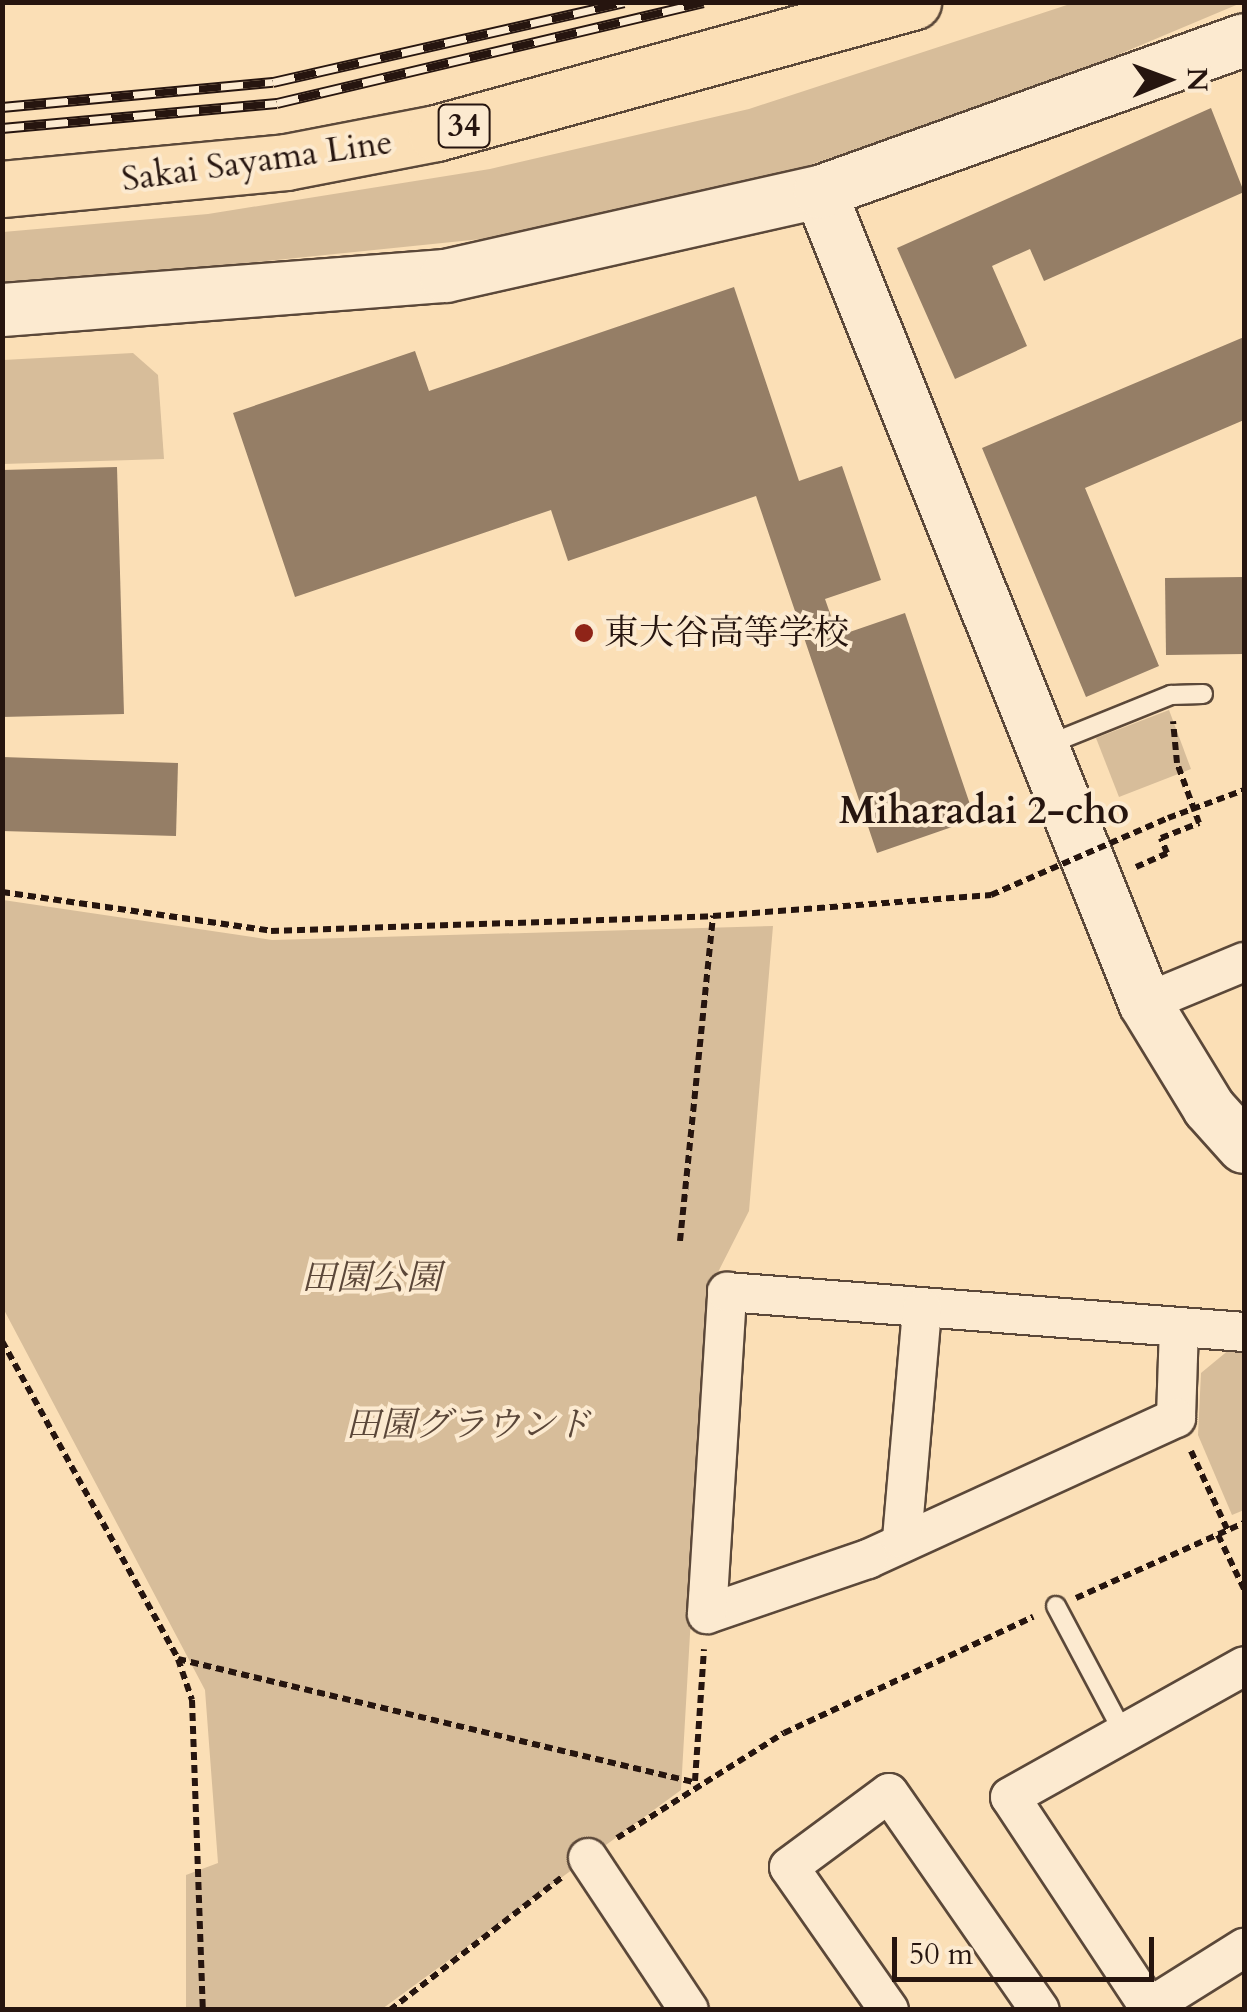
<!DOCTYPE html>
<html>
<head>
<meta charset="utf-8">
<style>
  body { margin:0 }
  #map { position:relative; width:1247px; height:2012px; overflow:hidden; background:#fbdfb6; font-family:Cardo,"Noto Serif JP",serif }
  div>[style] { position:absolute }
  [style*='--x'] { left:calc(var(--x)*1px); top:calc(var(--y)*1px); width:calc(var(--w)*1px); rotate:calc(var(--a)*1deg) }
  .green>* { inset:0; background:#d7bd9a }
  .building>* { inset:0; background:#957e66 }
  .path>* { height:6px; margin-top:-3px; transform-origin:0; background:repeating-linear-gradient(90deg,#26150f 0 8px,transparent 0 13px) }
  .roads { filter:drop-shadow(2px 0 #5b4839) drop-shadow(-2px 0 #5b4839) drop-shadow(0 2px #5b4839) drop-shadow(0 -2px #5b4839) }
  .lane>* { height:18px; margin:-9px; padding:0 9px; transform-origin:9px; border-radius:9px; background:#fcead0 }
  .street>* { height:38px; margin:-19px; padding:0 19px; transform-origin:19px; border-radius:19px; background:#fcead0 }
  .secondary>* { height:52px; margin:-26px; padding:0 26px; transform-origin:26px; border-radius:26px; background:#fcead0 }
  .primary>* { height:55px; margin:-27.5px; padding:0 27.5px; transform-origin:27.5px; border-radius:27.5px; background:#fbdfb6 }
  .rail>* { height:11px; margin-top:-5.5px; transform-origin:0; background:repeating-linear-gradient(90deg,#fcead0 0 22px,#26150f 0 44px); box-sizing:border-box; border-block:2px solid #26150f }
  .path-bridge>* { height:6px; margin-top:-3px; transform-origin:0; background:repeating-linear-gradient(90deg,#26150f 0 8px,transparent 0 13px) }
  .dots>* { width:28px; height:28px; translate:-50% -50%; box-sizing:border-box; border:5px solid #fcead0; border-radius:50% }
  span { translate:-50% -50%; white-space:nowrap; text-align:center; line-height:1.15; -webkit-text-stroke:8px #fcead0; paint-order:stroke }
  .shield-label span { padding:2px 8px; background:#fcead0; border:2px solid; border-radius:8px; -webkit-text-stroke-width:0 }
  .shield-label { font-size:32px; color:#26150f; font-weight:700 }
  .street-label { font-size:35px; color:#26150f }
  .poi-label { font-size:35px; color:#26150f }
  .left { translate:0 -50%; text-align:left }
  .park-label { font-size:35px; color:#5b4739; font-style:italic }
  .neighbourhood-label { font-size:38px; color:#26150f; font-weight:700 }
  .frame { position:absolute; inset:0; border:5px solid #26150f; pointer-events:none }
  .north { position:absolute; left:1117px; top:30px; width:100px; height:100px; -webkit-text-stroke:8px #fcead0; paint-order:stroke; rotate:89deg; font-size:28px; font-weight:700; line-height:40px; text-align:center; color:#26150f }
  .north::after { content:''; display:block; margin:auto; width:35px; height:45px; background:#26150f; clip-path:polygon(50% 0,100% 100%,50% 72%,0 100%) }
  .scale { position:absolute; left:892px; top:1937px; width:262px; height:45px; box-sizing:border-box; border:5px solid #26150f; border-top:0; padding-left:12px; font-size:30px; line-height:35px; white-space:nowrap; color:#26150f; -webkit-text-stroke:8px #fcead0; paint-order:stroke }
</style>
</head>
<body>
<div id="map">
  <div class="green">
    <i style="clip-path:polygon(1073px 3px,1241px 3px,1027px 93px,776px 176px,501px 237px,3px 288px,3px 232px,208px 214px,490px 169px,749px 109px)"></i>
    <i style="clip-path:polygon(133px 353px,158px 375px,164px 459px,3px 464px,3px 360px)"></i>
    <i style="clip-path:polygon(1169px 710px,1191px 769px,1119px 797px,1096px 738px)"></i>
    <i style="clip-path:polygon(3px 900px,272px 940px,773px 926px,749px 1211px,710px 1288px,681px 1790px,382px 2009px,186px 2009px,186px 1875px,218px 1863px,205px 1690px,3px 1308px)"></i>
    <i style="clip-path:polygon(1230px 1349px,1244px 1349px,1244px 1510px,1232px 1515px,1198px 1435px,1201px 1373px)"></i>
  </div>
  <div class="building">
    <i style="clip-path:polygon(1211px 108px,1244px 192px,1044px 281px,1030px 249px,992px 266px,1027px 346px,955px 379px,897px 248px)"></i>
    <i style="clip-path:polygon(734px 287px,799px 481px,842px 466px,881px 580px,825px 599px,838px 636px,905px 613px,975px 819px,877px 853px,756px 496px,568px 561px,551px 510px,295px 597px,233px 413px,415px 351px,429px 391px)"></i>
    <i style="clip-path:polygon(1244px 337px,1244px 420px,1085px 488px,1159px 666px,1086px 697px,982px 448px)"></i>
    <i style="clip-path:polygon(117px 467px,124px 714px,2px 717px,2px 470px)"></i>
    <i style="clip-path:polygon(1244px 577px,1244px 654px,1166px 655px,1165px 578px)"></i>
    <i style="clip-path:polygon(2px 757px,178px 763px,176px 836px,2px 831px)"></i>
  </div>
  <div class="path">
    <i style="--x:1168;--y:818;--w:81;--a:-20.2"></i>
    <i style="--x:1136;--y:867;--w:34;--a:-24"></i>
    <i style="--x:1167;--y:853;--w:16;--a:-112"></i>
    <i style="--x:1161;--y:838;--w:41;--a:-21.5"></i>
    <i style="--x:1199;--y:823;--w:64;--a:-110.1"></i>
    <i style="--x:1177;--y:763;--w:42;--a:-95.4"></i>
    <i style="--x:2;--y:892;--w:272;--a:8.2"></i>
    <i style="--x:271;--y:931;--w:442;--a:-1.9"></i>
    <i style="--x:713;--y:916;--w:279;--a:-4.3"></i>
    <i style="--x:680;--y:1241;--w:327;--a:-84.2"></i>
    <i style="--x:2;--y:1341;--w:363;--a:61"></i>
    <i style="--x:178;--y:1659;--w:43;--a:71.1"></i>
    <i style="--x:192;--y:1700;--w:310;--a:88"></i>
    <i style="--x:1191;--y:1451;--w:88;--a:65.2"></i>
    <i style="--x:1218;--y:1535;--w:60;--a:64.3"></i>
    <i style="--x:1076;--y:1598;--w:184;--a:-24.1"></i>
    <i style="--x:178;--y:1659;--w:529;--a:13.43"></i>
    <i style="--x:695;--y:1781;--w:132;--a:-86.1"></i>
    <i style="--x:617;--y:1838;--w:197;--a:-32.2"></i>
    <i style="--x:784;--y:1733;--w:275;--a:-25"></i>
    <i style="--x:390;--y:2010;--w:217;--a:-37.7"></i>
  </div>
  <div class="roads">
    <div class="lane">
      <i style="--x:1047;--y:745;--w:134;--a:-22"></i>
      <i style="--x:1171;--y:695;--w:32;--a:-2"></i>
      <i style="--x:1056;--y:1606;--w:138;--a:62"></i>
    </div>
    <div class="street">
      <i style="--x:1145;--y:1003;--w:107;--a:-22.5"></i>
      <i style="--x:1179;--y:1327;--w:91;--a:91.9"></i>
      <i style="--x:1176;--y:1418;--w:339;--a:155.4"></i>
      <i style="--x:868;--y:1559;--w:170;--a:161.1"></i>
      <i style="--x:707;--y:1614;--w:323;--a:-86.4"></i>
      <i style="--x:727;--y:1292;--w:519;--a:4.42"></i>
      <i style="--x:902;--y:1539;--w:231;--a:-85"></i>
      <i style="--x:588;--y:1858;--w:182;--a:56.4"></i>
      <i style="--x:889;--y:2010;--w:174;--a:-125"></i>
      <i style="--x:789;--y:1867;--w:124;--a:-36.5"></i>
      <i style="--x:889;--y:1793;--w:264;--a:55.2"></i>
      <i style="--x:1145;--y:2010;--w:117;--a:-32.1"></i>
      <i style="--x:1151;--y:2010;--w:255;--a:-123.5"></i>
      <i style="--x:1010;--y:1797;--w:268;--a:-29.2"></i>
    </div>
    <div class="secondary">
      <i style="--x:820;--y:192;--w:874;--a:68.16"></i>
      <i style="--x:1145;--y:1003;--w:123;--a:58.6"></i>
      <i style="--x:1209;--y:1108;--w:52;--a:48.1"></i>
      <i style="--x:2;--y:310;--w:445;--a:-4.4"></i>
      <i style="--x:446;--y:276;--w:383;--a:-12.7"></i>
      <i style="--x:820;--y:192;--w:450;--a:-19.7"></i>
    </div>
    <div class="primary">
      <i style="--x:2;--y:189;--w:285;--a:-5.4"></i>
      <i style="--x:286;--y:162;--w:153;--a:-10.9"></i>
      <i style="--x:436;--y:133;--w:495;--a:-15.4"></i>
    </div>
  </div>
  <div class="rail">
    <i style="--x:2;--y:107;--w:272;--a:-5.3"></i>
    <i style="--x:273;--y:82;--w:360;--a:-12.8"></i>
    <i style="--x:2;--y:128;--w:276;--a:-5.2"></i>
    <i style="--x:277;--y:103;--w:438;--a:-13.3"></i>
  </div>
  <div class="path-bridge">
    <i style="--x:991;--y:895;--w:193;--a:-23.5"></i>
  </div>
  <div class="dots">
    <i style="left:584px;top:633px;background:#8f2418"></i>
  </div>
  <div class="shield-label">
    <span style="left:464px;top:126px">34</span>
  </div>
  <div class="street-label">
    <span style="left:257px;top:161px;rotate:-8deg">Sakai Sayama Line</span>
  </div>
  <div class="poi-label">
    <span class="left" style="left:604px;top:633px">東大谷高等学校</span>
  </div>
  <div class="park-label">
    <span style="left:371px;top:1278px">田園公園</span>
    <span style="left:468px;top:1425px">田園グラウンド</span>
  </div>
  <div class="neighbourhood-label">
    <span style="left:984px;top:812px">Miharadai 2-cho</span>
  </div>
  <div class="frame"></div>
  <div class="north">N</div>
  <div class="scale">50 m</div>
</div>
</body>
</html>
